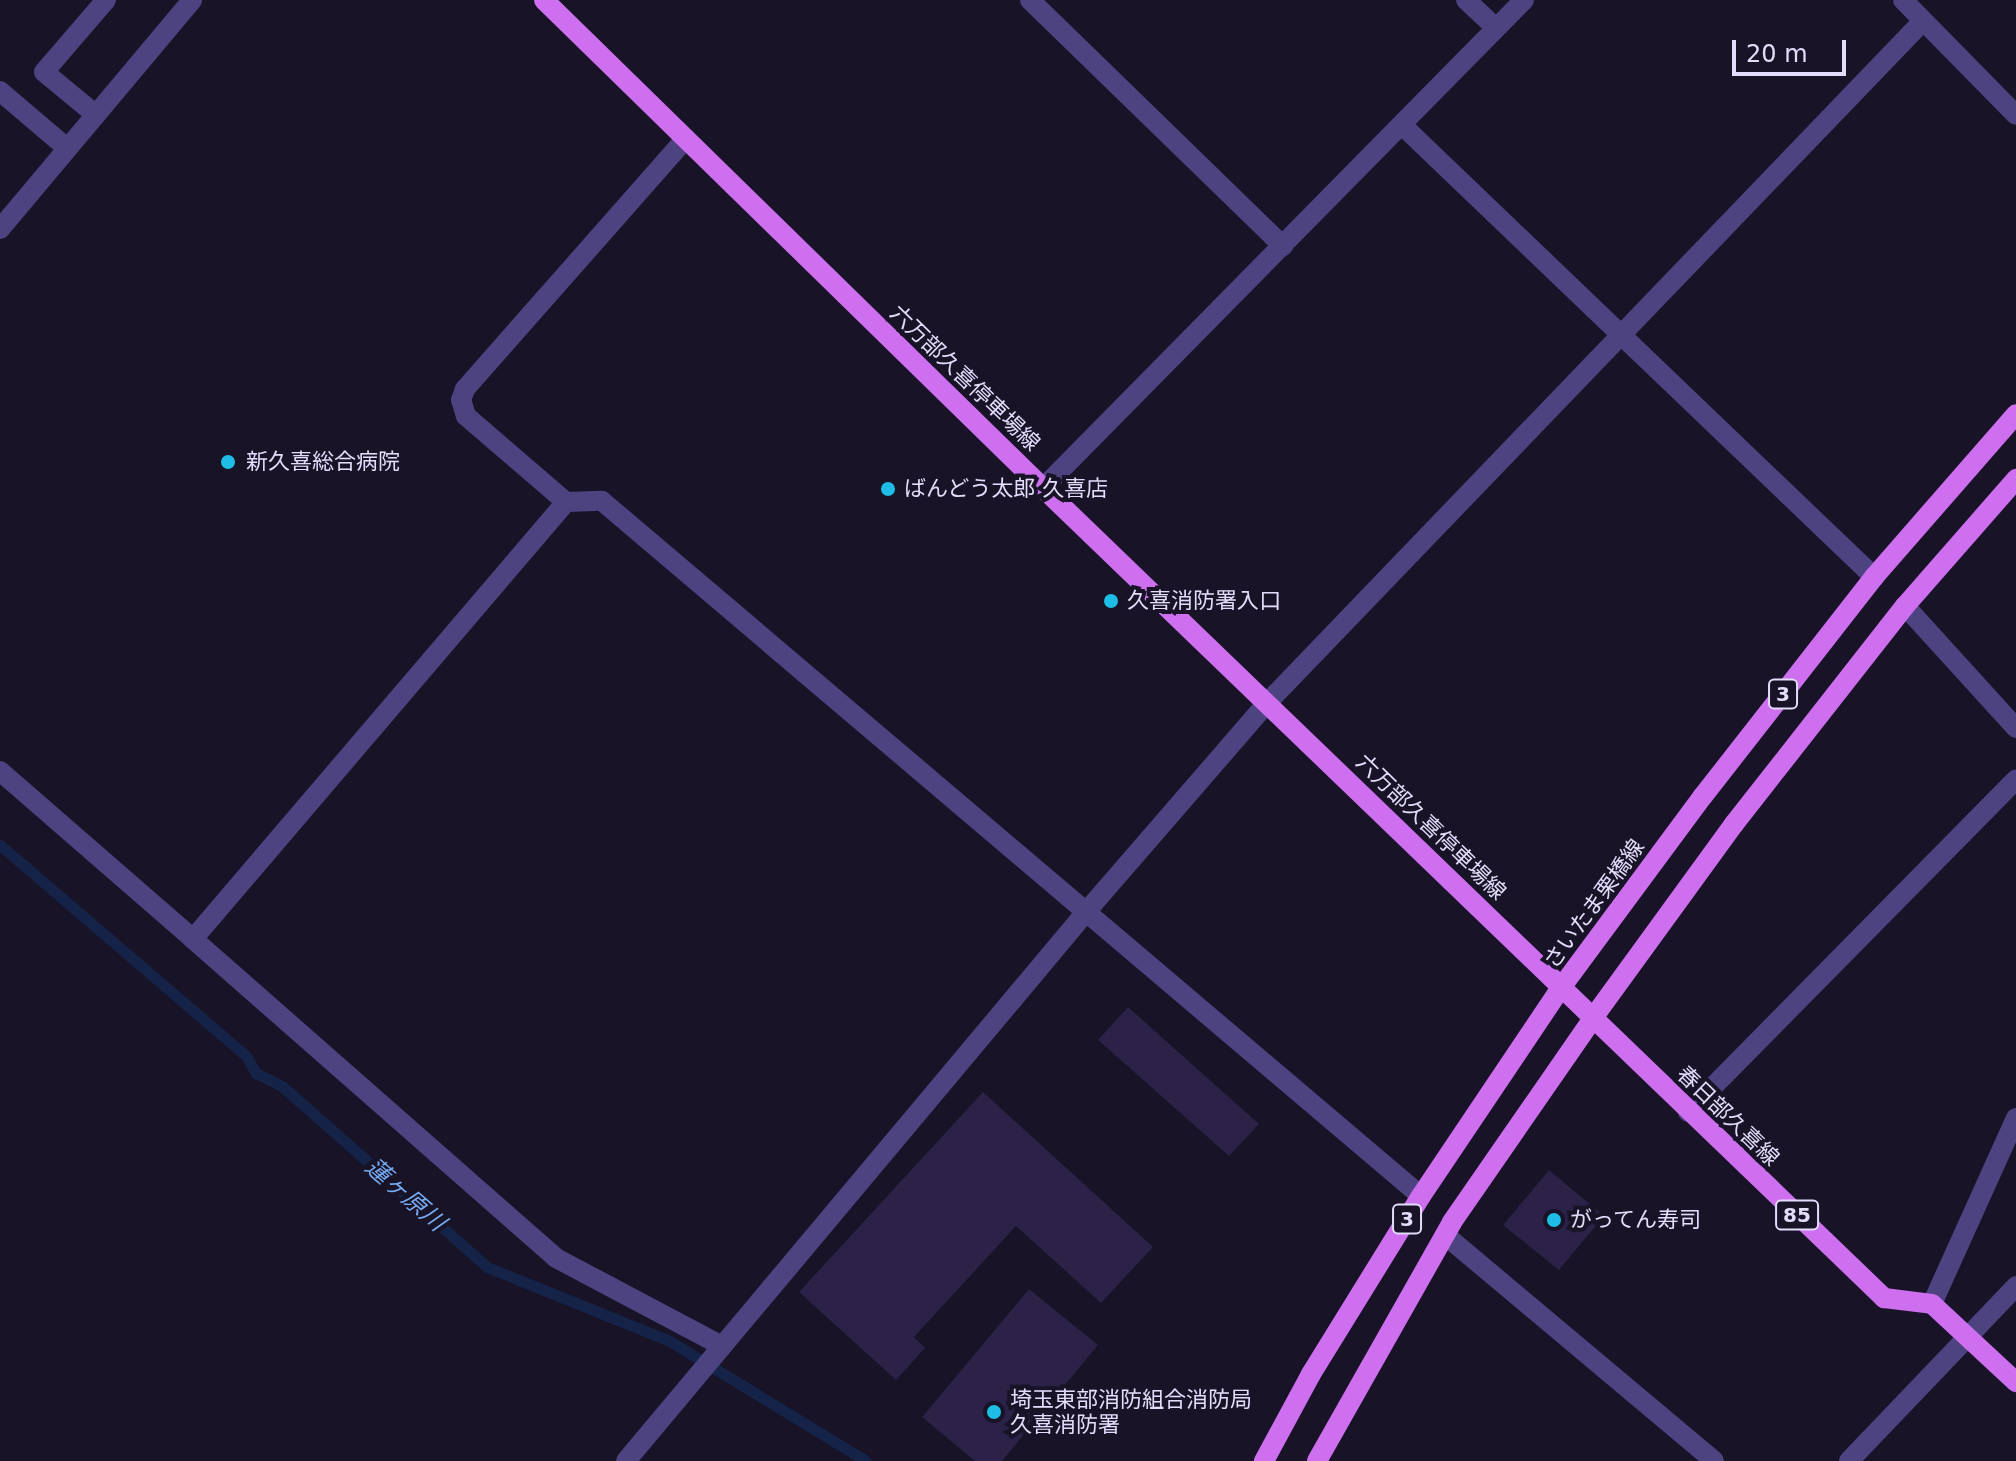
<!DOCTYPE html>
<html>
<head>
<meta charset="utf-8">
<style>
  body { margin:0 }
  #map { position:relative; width:2016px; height:1461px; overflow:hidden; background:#181327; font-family:"DejaVu Sans","Noto Sans JP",sans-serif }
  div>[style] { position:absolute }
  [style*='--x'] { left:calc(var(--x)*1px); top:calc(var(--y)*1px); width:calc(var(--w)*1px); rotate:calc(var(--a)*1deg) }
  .stream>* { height:11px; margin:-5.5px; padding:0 5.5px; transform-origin:5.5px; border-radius:5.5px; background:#152349 }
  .building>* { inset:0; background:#2c2146 }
  .minor>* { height:20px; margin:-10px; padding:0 10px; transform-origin:10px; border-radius:10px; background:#4c4380 }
  .major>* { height:20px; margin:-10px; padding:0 10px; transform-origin:10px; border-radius:10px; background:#cd6fef }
  .dots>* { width:22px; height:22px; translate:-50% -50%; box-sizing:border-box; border:4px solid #181327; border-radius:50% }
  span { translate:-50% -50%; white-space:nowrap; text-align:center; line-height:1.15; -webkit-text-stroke:8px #181327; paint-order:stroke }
  .shield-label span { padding:2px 6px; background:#181327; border:2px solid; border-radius:6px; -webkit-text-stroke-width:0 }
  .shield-label { font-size:20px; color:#e3dcfb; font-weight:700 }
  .street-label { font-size:22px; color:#e3dcfb }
  .poi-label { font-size:22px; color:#e3dcfb }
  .left { translate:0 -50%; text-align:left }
  .water-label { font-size:24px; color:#76aaf0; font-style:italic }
  .scale { position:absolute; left:1732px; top:40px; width:114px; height:36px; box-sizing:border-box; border:4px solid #e3dcfb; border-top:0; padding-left:10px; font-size:24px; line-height:28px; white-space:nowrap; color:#e3dcfb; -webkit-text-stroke:6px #181327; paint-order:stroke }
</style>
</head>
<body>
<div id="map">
  <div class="stream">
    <i style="--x:0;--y:845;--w:324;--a:40.6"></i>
    <i style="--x:246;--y:1056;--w:20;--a:60"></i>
    <i style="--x:256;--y:1073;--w:29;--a:27"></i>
    <i style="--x:282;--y:1086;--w:273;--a:41.4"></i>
    <i style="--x:487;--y:1267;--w:195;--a:22"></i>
    <i style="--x:668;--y:1340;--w:232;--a:31.4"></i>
  </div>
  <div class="building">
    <i style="clip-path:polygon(1128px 1007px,1259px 1124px,1229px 1156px,1098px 1040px)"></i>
    <i style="clip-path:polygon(983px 1092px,1153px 1247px,1101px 1303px,1016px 1226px,914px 1337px,925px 1348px,896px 1380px,799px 1292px)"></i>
    <i style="clip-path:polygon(1549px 1170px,1604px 1216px,1559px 1270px,1503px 1225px)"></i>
    <i style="clip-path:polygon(1029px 1289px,1098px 1345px,1002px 1461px,975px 1461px,922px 1417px)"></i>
  </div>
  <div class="minor">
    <i style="--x:1030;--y:0;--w:353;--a:44.2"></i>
    <i style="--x:1466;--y:0;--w:41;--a:43"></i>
    <i style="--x:1903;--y:0;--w:161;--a:45.5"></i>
    <i style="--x:0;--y:91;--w:88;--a:40.4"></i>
    <i style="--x:96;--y:115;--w:67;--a:-140.4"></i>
    <i style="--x:44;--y:72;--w:95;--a:-49.3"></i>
    <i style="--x:1402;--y:125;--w:654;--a:43.76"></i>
    <i style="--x:0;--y:229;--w:299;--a:-50"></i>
    <i style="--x:1043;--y:488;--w:685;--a:-45.41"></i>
    <i style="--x:566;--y:502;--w:36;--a:-2"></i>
    <i style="--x:602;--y:501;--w:1074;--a:40.32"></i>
    <i style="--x:1905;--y:606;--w:165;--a:47.7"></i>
    <i style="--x:0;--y:771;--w:256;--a:41"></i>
    <i style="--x:193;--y:939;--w:575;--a:-49.52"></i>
    <i style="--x:566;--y:502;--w:132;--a:-139.3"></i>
    <i style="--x:466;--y:416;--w:17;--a:-107"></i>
    <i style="--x:461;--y:400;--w:12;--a:-70"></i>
    <i style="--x:465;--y:389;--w:334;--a:-48.6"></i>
    <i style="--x:193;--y:939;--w:483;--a:41.3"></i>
    <i style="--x:556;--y:1258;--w:188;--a:27.9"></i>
    <i style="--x:1688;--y:1112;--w:467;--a:-45.4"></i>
    <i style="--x:1445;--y:1235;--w:351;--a:40"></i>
    <i style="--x:1932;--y:1304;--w:204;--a:-65.7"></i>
    <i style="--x:626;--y:1461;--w:716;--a:-50.04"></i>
    <i style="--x:1086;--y:912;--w:275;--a:-49.1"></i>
    <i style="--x:1266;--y:704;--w:948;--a:-46.11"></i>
    <i style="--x:1849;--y:1461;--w:242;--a:-46.3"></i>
  </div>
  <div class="major">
    <i style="--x:544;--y:0;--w:698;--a:44.36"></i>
    <i style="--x:1043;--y:488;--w:1168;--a:43.92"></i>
    <i style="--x:1884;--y:1298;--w:48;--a:7.1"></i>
    <i style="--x:1932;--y:1304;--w:115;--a:42.9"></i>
    <i style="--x:1264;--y:1461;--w:99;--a:-61.6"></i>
    <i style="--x:1311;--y:1374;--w:209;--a:-58.3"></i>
    <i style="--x:1421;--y:1196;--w:254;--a:-56.1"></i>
    <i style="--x:1563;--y:985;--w:235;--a:-53.5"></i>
    <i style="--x:1703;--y:796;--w:278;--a:-52"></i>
    <i style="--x:1874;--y:577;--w:216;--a:-48.9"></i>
    <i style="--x:1317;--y:1461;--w:274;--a:-60.5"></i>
    <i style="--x:1452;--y:1222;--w:248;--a:-55.3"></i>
    <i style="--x:1593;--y:1018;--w:240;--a:-54"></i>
    <i style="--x:1734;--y:824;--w:277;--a:-51.9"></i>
    <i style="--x:1905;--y:606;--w:169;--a:-48.8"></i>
  </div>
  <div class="dots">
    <i style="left:228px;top:462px;background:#1ebde6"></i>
    <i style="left:888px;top:489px;background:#1ebde6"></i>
    <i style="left:1111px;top:601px;background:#1ebde6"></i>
    <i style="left:1554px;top:1220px;background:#1ebde6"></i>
    <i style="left:994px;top:1412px;background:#1ebde6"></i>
  </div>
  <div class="shield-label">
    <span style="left:1783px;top:694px">3</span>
    <span style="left:1797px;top:1215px">85</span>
    <span style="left:1407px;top:1219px">3</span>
  </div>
  <div class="street-label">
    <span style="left:965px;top:378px;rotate:44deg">六万部久喜停車場線</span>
    <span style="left:1431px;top:827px;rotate:44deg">六万部久喜停車場線</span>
    <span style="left:1594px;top:904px;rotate:-54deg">さいたま栗橋線</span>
    <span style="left:1728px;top:1116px;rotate:44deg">春日部久喜線</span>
  </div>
  <div class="poi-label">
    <span class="left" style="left:246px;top:462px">新久喜総合病院</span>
    <span class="left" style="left:904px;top:489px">ばんどう太郎 久喜店</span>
    <span class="left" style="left:1127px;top:601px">久喜消防署入口</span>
    <span class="left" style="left:1570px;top:1220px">がってん寿司</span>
    <span class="left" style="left:1010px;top:1412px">埼玉東部消防組合消防局<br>久喜消防署</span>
  </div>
  <div class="water-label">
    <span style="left:405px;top:1195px;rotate:41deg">蓮ヶ原川</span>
  </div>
  <div class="scale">20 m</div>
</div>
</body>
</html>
